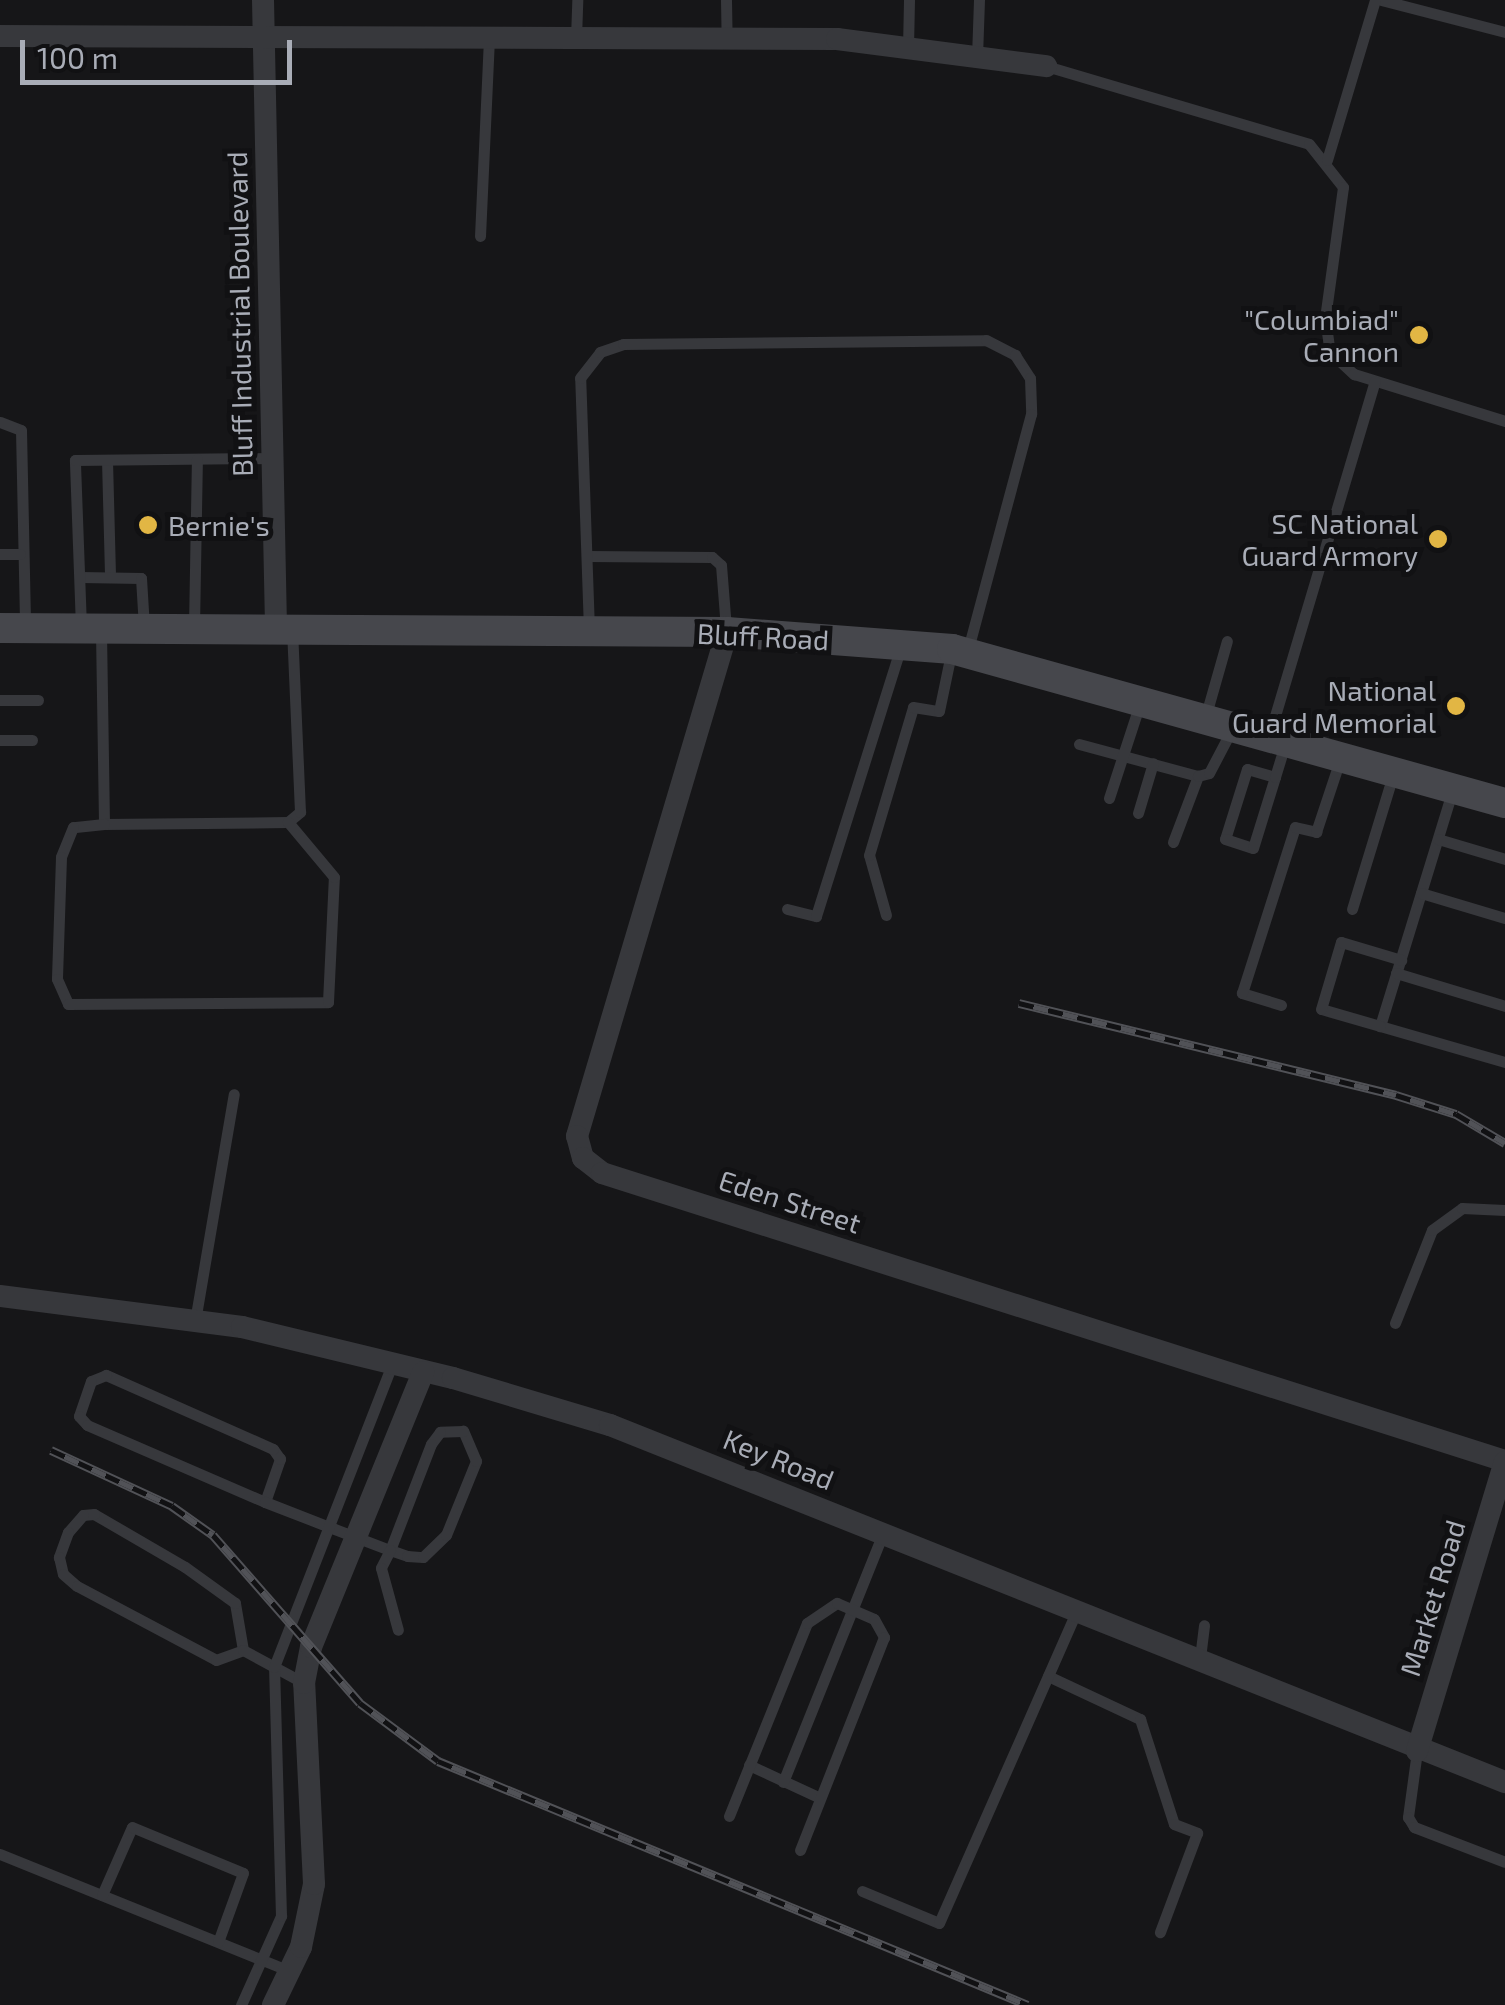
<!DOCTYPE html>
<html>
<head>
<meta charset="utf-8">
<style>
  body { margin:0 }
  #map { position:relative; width:1505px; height:2005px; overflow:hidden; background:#161618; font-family:"Exo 2",sans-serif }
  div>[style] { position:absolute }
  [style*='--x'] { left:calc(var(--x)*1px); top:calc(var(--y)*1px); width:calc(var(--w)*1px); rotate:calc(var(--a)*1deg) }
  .lane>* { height:11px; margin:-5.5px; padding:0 5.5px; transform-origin:5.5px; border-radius:5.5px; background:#37383c }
  .street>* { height:22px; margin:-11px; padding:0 11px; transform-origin:11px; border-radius:11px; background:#37383c }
  .secondary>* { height:30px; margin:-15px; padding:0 15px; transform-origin:15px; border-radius:15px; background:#46474c }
  .rail>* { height:9px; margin-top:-4.5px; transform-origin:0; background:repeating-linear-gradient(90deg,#111113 0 15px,#515257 0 30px); box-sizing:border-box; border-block:2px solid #515257 }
  .dots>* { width:28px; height:28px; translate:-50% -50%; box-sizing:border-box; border:5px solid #111113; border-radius:50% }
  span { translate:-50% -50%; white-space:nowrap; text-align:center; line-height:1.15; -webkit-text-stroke:10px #111113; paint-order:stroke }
  .street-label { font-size:28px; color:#a9adb7 }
  .poi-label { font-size:28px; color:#a9adb7 }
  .right { translate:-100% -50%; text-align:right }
  .left { translate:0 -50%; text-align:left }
  .scale { position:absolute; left:20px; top:40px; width:272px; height:45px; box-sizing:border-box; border:5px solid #a9adb7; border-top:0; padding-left:12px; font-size:30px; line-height:35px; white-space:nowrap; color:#a9adb7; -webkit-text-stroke:8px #111113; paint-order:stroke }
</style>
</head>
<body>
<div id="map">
  <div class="lane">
    <i style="--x:726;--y:0;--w:39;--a:89"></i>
    <i style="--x:1381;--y:0;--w:128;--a:14.5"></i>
    <i style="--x:576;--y:38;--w:38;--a:-88"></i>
    <i style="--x:908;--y:48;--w:48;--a:-88.8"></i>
    <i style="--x:977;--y:57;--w:57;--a:-88"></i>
    <i style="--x:1046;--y:66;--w:274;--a:16.5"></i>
    <i style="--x:1309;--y:144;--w:55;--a:51.7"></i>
    <i style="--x:1343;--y:187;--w:132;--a:97.8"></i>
    <i style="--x:1325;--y:318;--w:34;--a:82"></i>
    <i style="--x:1330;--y:352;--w:33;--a:43"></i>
    <i style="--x:1354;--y:374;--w:158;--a:17.3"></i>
    <i style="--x:1327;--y:160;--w:167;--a:-73.3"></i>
    <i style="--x:480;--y:236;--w:198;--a:-87.4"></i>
    <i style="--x:0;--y:422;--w:22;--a:21"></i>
    <i style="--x:21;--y:430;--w:197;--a:88.8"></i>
    <i style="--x:107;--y:460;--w:116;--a:88.5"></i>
    <i style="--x:0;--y:554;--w:20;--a:0"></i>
    <i style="--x:587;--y:556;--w:125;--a:0.5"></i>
    <i style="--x:712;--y:557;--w:12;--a:42"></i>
    <i style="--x:721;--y:565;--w:63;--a:85.5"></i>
    <i style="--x:80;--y:577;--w:61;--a:0.9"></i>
    <i style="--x:141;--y:578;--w:49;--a:86.5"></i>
    <i style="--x:81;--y:627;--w:167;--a:-92.1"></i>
    <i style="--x:75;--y:460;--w:198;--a:-0.6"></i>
    <i style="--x:194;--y:627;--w:168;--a:-89"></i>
    <i style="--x:589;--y:630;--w:252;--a:-92"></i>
    <i style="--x:580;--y:378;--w:33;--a:-52"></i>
    <i style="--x:600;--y:352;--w:24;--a:-19"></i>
    <i style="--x:623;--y:344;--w:363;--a:-0.6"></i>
    <i style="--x:986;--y:340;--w:33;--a:27"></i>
    <i style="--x:1015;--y:355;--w:27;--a:57"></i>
    <i style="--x:1030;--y:378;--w:36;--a:88"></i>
    <i style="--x:1031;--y:414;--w:247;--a:105"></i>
    <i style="--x:101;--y:632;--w:192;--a:89.1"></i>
    <i style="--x:104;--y:824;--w:184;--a:-0.6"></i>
    <i style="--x:288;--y:822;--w:16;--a:-40"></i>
    <i style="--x:300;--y:812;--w:181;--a:-92.5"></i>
    <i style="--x:0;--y:700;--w:38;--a:0"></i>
    <i style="--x:1205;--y:718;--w:80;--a:-74.1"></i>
    <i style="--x:1269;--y:736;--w:370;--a:-73.4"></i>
    <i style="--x:0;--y:740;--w:32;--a:0"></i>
    <i style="--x:1079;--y:744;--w:123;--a:15.1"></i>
    <i style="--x:1275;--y:777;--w:29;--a:-164"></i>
    <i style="--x:1247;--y:769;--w:73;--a:107.4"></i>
    <i style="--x:1225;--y:839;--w:29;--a:18"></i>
    <i style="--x:1253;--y:848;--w:74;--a:-72.8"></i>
    <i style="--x:1275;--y:777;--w:34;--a:-73"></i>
    <i style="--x:1452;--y:792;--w:245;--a:107.1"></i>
    <i style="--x:1380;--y:1026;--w:130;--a:16.1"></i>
    <i style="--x:1109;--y:798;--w:100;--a:-71.9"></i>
    <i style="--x:1138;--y:813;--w:52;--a:-73.3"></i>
    <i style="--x:104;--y:824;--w:31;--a:174"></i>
    <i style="--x:73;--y:827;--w:32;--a:112"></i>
    <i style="--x:61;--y:857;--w:122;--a:91.9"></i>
    <i style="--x:57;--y:979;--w:27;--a:66"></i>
    <i style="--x:68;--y:1004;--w:260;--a:-0.4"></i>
    <i style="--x:328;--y:1002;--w:125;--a:-87.3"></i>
    <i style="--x:334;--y:877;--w:72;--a:-129.9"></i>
    <i style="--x:1438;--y:839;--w:70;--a:16.6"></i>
    <i style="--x:1173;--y:842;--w:71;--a:-69.3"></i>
    <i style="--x:1198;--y:776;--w:11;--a:-15"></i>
    <i style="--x:1209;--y:773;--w:50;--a:-62.4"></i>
    <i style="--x:1421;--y:893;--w:88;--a:16.6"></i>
    <i style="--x:787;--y:909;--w:30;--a:14"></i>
    <i style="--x:816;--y:916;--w:280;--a:-72.5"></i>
    <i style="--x:1352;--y:909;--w:140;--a:-73"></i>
    <i style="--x:886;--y:915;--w:62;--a:-105.8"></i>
    <i style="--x:869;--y:855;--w:154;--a:-73.4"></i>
    <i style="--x:913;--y:707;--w:26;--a:9"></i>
    <i style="--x:939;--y:711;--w:63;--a:-78.2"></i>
    <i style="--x:1396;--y:973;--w:114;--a:16.8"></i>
    <i style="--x:1281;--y:1005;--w:41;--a:-162.9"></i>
    <i style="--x:1242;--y:993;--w:174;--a:-72.3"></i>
    <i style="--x:1295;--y:827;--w:22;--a:13"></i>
    <i style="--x:1316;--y:832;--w:76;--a:-71.6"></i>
    <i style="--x:1380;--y:1026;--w:61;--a:-163.9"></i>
    <i style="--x:1321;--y:1009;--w:70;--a:-73.4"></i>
    <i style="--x:1341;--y:942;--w:63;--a:16.7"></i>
    <i style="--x:195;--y:1321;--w:230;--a:-80.3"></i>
    <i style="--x:1395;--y:1323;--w:100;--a:-68.3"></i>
    <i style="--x:1432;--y:1230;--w:37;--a:-36"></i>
    <i style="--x:1462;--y:1208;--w:43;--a:2.7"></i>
    <i style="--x:265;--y:1502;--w:46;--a:-70.8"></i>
    <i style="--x:280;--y:1459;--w:12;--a:-125"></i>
    <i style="--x:273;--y:1449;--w:183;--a:-156.1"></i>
    <i style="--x:106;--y:1375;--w:16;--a:158"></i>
    <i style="--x:91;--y:1381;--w:37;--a:109"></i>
    <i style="--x:79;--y:1416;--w:12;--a:48"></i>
    <i style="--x:87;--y:1425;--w:194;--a:23.4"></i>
    <i style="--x:265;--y:1502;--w:72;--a:21.2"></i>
    <i style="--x:332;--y:1528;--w:62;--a:20.8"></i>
    <i style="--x:390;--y:1550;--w:18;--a:19"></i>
    <i style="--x:407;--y:1556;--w:16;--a:4"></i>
    <i style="--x:423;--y:1557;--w:32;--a:-44"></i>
    <i style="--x:446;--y:1535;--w:80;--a:-67.9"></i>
    <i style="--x:476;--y:1461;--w:33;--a:-113"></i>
    <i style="--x:463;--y:1431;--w:23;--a:178"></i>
    <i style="--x:440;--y:1432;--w:15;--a:127"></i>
    <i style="--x:431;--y:1444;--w:114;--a:111.1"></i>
    <i style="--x:390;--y:1550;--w:20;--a:117"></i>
    <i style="--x:381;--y:1568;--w:64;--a:74.7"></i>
    <i style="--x:243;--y:1650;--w:48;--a:-99.7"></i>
    <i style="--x:235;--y:1603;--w:62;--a:-144.2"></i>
    <i style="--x:185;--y:1567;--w:105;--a:-149.8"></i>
    <i style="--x:94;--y:1514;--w:11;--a:175"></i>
    <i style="--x:83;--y:1515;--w:23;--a:131"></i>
    <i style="--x:68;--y:1532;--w:27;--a:110"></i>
    <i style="--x:59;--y:1557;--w:17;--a:77"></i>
    <i style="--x:63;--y:1574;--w:18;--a:41"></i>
    <i style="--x:77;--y:1586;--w:157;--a:28"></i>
    <i style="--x:216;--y:1660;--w:29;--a:-20"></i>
    <i style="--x:243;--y:1650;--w:69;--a:28.4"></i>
    <i style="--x:1200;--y:1658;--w:33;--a:-83"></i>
    <i style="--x:1048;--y:1676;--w:102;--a:25.1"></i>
    <i style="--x:1140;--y:1719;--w:110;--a:72.1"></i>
    <i style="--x:1174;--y:1824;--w:25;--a:21"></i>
    <i style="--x:1197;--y:1833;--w:106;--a:110.5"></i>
    <i style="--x:1417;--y:1751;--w:67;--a:97.8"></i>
    <i style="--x:1408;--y:1817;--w:12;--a:59"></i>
    <i style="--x:1414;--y:1827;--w:97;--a:21"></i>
    <i style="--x:749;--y:1765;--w:78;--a:24.9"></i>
    <i style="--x:783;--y:1782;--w:268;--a:-68.1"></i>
    <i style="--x:729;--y:1816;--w:208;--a:-68"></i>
    <i style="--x:807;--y:1623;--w:36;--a:-34"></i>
    <i style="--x:837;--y:1603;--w:40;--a:23.4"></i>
    <i style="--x:874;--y:1619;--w:21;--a:61"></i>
    <i style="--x:884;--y:1637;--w:229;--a:111.5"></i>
    <i style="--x:0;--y:1854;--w:313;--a:22"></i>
    <i style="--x:862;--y:1891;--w:83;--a:22.6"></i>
    <i style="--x:939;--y:1923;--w:342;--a:-66.2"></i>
    <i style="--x:102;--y:1895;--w:74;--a:-66.2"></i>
    <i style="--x:132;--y:1827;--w:120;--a:22.5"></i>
    <i style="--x:243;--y:1873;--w:73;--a:109.9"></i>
    <i style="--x:241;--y:2005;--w:98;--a:-65.8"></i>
    <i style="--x:281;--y:1916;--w:249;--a:-91.6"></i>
    <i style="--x:274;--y:1667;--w:325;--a:-68.7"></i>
  </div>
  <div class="street">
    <i style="--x:263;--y:0;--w:627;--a:88.81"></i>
    <i style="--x:0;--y:36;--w:837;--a:0.21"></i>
    <i style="--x:837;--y:39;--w:211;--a:7.4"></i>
    <i style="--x:727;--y:632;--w:526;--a:106.57"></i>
    <i style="--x:577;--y:1136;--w:23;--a:75"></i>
    <i style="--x:583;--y:1158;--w:24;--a:38"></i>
    <i style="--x:602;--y:1173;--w:948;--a:17.69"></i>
    <i style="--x:0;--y:1296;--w:244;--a:7.3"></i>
    <i style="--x:242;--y:1327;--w:217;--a:13.6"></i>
    <i style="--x:453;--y:1378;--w:164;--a:16.7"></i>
    <i style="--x:610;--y:1425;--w:964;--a:21.75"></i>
    <i style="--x:1417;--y:1751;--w:302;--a:-73.1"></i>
    <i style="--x:273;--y:2005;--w:64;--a:-64.2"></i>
    <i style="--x:301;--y:1947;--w:64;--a:-78.3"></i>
    <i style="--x:314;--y:1884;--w:201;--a:-92.8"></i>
    <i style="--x:304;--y:1683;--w:37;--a:-79"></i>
    <i style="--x:311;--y:1647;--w:297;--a:-67.8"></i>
  </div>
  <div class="secondary">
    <i style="--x:0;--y:628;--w:727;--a:0.32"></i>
    <i style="--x:727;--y:632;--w:226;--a:4.3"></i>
    <i style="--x:952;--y:649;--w:574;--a:15.56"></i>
  </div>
  <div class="rail">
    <i style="--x:1019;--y:1003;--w:388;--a:13.7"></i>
    <i style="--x:1396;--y:1095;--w:63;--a:17.6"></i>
    <i style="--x:1456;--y:1114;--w:57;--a:30.6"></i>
    <i style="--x:51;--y:1450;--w:133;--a:24.8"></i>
    <i style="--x:172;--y:1506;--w:50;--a:35.3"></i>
    <i style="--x:213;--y:1535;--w:223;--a:48.8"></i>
    <i style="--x:360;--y:1703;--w:97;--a:36.6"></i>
    <i style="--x:438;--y:1761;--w:638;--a:22.47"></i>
  </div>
  <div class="dots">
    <i style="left:1419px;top:335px;background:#e2b644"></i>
    <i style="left:148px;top:525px;background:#e2b644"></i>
    <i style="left:1438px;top:539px;background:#e2b644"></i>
    <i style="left:1456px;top:706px;background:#e2b644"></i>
  </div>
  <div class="street-label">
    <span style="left:239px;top:314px;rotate:-91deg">Bluff Industrial Boulevard</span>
    <span style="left:763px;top:636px;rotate:3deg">Bluff Road</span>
    <span style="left:790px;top:1201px;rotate:18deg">Eden Street</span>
    <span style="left:779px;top:1459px;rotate:22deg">Key Road</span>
    <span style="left:1432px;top:1598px;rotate:-73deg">Market Road</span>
  </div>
  <div class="poi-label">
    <span class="right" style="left:1399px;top:335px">"Columbiad"<br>Cannon</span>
    <span class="right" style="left:1418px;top:539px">SC National<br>Guard Armory</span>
    <span class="left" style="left:168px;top:525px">Bernie's</span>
    <span class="right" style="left:1436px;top:706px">National<br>Guard Memorial</span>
  </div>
  <div class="scale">100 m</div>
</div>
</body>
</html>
